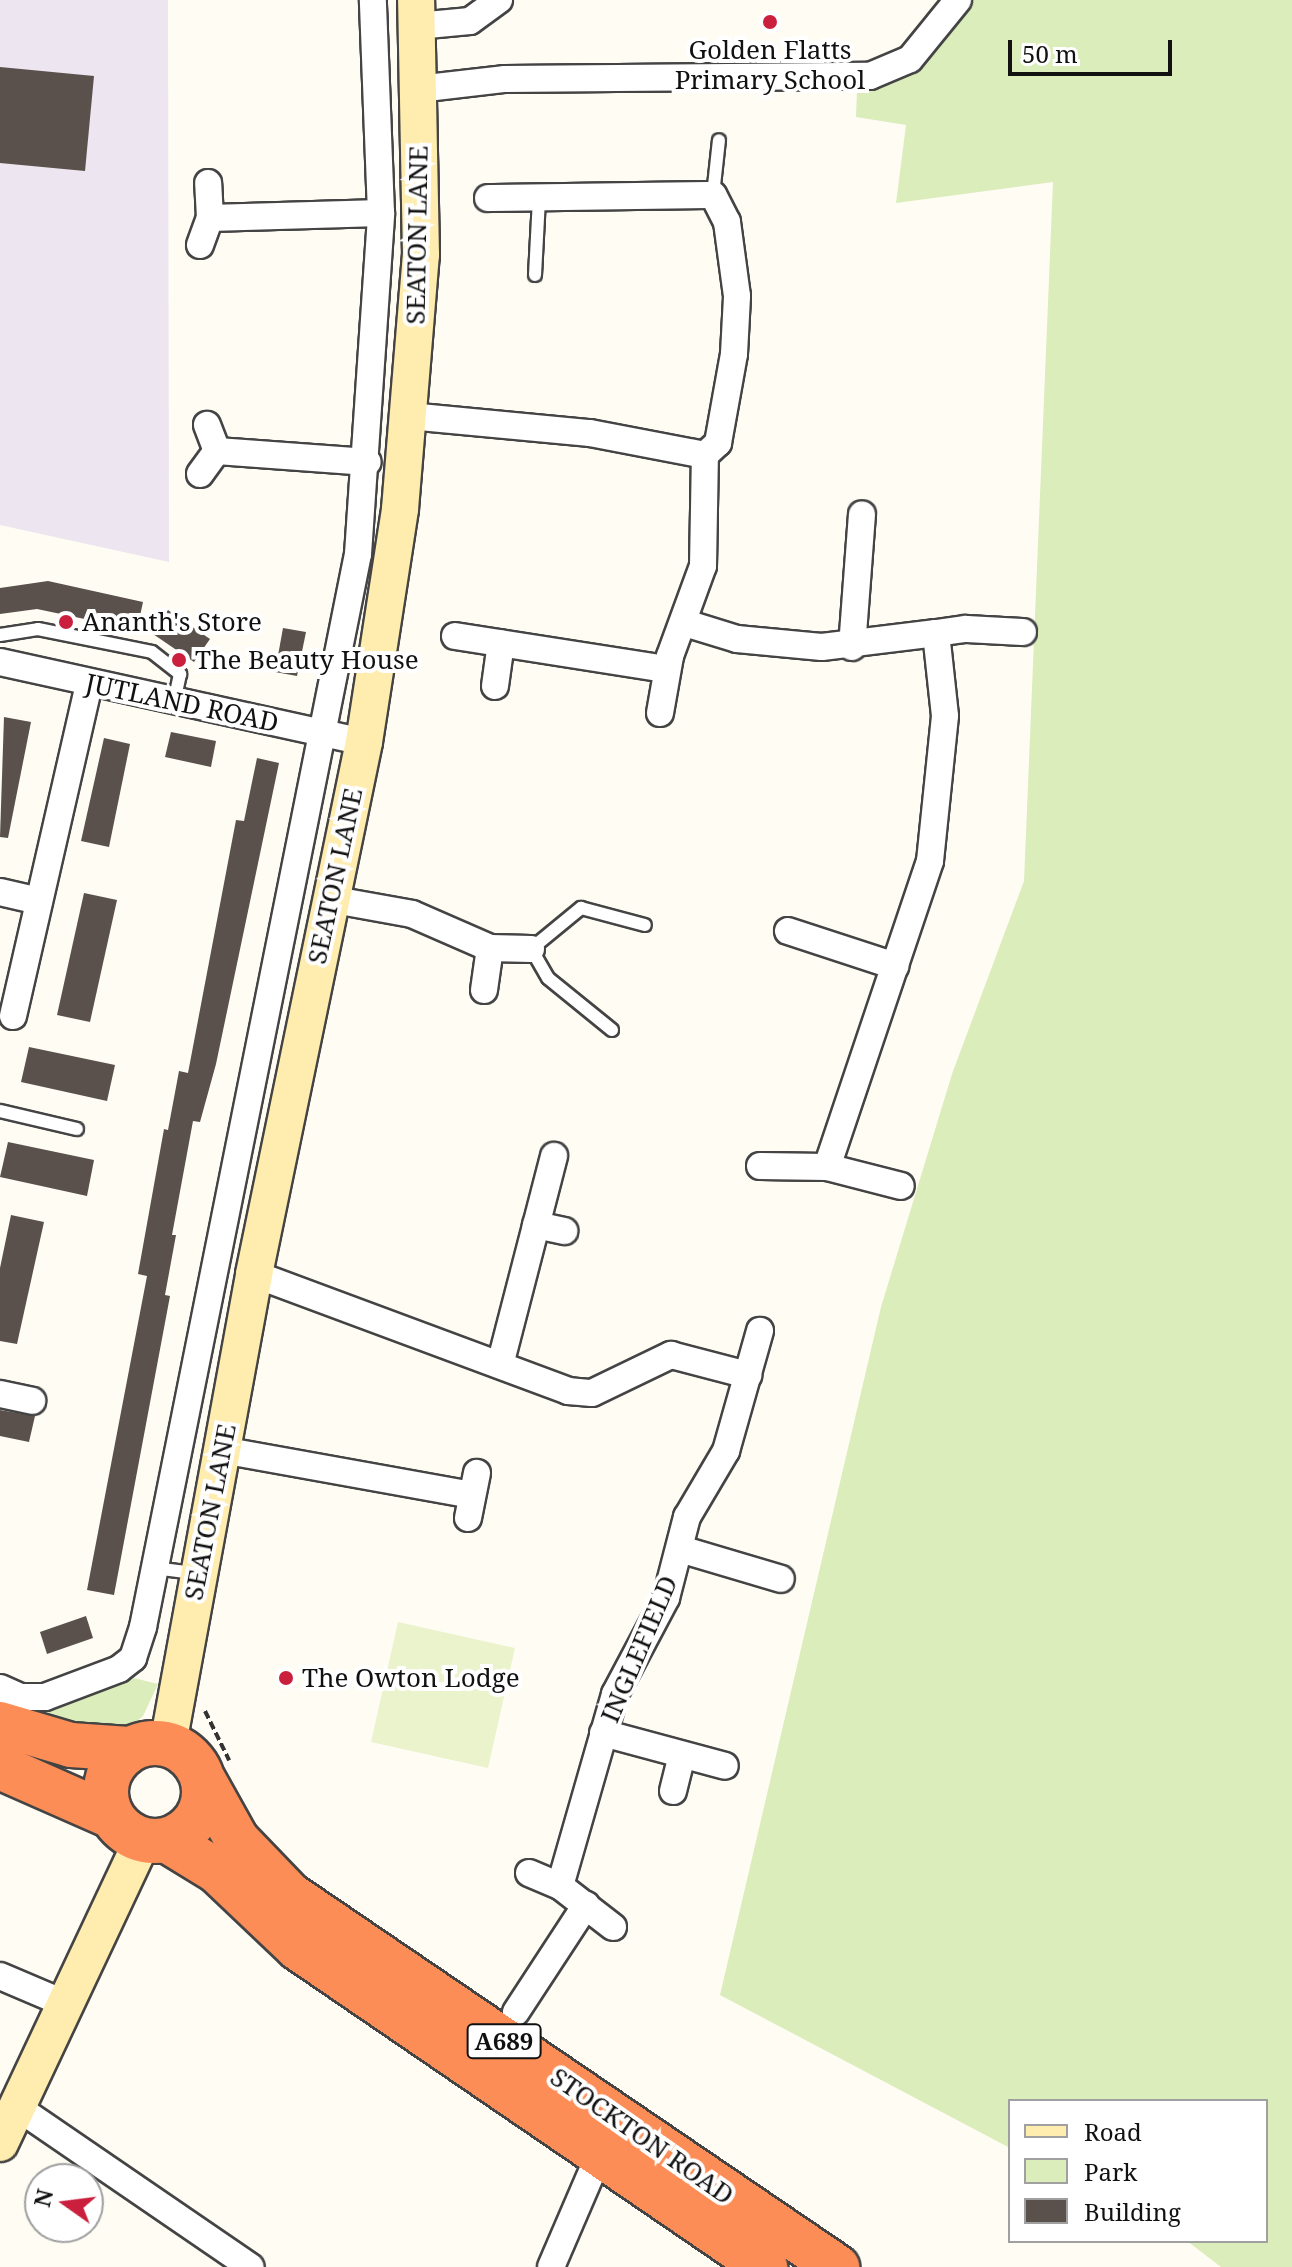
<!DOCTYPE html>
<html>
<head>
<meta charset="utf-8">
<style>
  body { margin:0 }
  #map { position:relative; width:1292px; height:2267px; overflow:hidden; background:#fffcf4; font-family:"Noto Serif",serif }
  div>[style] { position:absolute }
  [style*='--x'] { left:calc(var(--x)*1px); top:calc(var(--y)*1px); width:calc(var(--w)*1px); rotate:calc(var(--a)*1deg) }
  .industrial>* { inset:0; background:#ede5ef }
  .green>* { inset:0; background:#dbedba }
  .pitch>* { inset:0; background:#ebf3cd }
  .building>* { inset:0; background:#5a504c }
  .path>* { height:4px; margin-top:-2px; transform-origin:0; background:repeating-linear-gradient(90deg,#333 0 8px,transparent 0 12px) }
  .roads { filter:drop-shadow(2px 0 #444) drop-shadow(-2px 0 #444) drop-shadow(0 2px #444) drop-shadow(0 -2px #444) }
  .lane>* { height:12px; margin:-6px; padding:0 6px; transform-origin:6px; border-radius:6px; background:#fff }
  .street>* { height:26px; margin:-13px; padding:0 13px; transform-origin:13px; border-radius:13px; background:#fff }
  .secondary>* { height:36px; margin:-18px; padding:0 18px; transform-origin:18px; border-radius:18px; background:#ffecaf }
  .highway>* { height:44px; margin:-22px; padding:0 22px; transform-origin:22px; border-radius:22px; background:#fc8d56 }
  .highway>.ring { margin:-22px; padding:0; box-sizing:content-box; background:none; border:44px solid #fc8d56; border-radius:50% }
  .dots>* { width:22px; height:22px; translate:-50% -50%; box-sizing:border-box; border:4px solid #fff; border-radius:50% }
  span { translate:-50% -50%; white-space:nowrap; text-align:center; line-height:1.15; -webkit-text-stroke:8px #fff; paint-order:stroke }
  .shield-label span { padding:2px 6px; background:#fff; border:2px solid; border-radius:6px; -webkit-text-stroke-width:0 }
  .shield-label { font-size:24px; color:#111; font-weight:700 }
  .poi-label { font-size:26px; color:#111 }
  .left { translate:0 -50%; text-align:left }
  .street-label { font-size:26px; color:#111 }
  .legend { position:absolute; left:1008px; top:2099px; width:260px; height:144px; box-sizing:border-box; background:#fff; border:2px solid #a0a0a0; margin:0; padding:10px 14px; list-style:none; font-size:24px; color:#111 }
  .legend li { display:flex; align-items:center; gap:16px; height:40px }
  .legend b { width:40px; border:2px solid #a0a0a0 }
  .north { position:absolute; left:24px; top:2163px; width:80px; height:80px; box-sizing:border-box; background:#fff; border:2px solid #a0a0a0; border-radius:50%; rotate:284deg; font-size:22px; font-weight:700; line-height:32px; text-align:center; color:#111 }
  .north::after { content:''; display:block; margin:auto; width:28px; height:36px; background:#ca1f3d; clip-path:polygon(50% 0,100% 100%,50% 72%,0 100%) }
  .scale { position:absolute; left:1008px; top:40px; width:164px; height:36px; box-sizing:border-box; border:4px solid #111; border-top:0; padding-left:10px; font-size:24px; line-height:28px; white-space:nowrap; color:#111; -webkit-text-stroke:6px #fff; paint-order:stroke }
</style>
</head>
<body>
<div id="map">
  <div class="industrial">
    <i style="clip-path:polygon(0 0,168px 0,169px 562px,0 525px)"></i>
  </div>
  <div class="green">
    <i style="clip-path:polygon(974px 0,1292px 0,1292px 2267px,1221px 2267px,1187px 2241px,1266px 2241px,1266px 2101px,1010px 2101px,1010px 2148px,720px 1995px,881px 1307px,952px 1074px,1024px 881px,1053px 182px,896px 203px,906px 125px,856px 117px,857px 90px,892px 84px,920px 67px)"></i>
    <i style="clip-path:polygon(134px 1678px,158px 1684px,143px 1716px,131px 1726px,118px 1732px,39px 1722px,44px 1710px)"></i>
  </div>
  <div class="pitch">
    <i style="clip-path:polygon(398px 1622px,515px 1648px,488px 1768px,371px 1742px)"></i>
  </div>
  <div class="building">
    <i style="clip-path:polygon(0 67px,94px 76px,85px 171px,0 163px)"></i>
    <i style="clip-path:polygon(48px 581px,143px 602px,137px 630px,37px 609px,0 614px,0 588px)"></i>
    <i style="clip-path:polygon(168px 610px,210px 639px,194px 662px,153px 634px)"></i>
    <i style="clip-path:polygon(283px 628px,306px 632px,297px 676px,275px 672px)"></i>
    <i style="clip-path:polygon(4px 717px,31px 722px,8px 838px,0 837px)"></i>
    <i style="clip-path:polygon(171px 732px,216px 741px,211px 767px,165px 757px)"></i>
    <i style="clip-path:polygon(104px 738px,130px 744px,109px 847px,81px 841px)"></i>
    <i style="clip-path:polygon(257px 758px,279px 763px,216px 1064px,200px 1122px,193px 1121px,172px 1235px,176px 1235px,165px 1295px,170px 1296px,114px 1595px,87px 1590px,147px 1276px,138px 1274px,164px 1129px,168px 1130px,179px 1071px,188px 1073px,236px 820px,244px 821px)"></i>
    <i style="clip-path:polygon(84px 893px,117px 900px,90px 1022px,57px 1015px)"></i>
    <i style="clip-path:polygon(29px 1047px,115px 1065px,107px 1101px,21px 1082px)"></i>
    <i style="clip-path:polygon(8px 1142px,94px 1160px,87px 1196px,0 1177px)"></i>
    <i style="clip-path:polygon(11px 1215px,44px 1222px,17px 1344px,0 1341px,0 1268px)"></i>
    <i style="clip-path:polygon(0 1410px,35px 1416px,29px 1442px,0 1436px)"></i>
    <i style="clip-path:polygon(86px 1616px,93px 1638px,47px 1654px,40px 1632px)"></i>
  </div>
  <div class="path">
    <i style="--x:205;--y:1711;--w:55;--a:63.9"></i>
  </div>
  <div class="roads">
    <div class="lane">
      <i style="--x:713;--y:195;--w:55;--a:-83.8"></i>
      <i style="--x:535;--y:275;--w:77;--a:-87"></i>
      <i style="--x:0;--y:635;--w:38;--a:-9"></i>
      <i style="--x:38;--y:629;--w:116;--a:11.4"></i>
      <i style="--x:152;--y:652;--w:36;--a:38"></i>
      <i style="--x:180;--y:674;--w:29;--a:102"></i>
      <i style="--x:612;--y:1030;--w:82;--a:-140.9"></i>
      <i style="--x:548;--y:978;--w:34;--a:-120"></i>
      <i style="--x:531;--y:949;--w:65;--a:-39.4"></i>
      <i style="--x:581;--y:908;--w:66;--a:14.9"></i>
      <i style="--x:0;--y:1111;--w:79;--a:13.2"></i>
      <i style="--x:154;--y:1568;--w:40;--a:7.1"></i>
    </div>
    <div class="street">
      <i style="--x:417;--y:26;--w:53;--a:-5.4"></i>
      <i style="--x:470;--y:21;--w:36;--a:-36"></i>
      <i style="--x:418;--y:89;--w:88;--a:-6.6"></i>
      <i style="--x:505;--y:79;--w:365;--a:-0.5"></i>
      <i style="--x:870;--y:76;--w:43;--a:-23"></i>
      <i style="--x:910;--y:59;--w:76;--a:-50.9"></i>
      <i style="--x:210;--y:218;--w:171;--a:-1.7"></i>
      <i style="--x:200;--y:245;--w:29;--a:-70"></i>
      <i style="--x:210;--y:218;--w:35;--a:-93"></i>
      <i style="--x:409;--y:416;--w:182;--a:5.4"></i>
      <i style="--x:590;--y:433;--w:117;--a:10.8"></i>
      <i style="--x:705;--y:455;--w:18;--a:-43"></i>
      <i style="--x:718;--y:443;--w:90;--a:-79.8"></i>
      <i style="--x:734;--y:354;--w:58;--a:-87"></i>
      <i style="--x:737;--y:296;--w:75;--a:-97.7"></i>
      <i style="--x:727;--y:222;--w:30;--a:-117"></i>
      <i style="--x:713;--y:195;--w:225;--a:179.2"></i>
      <i style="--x:217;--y:451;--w:151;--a:4.2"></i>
      <i style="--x:200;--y:474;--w:29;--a:-54"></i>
      <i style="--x:217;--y:451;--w:28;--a:-111"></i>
      <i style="--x:685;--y:623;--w:54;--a:17.1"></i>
      <i style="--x:737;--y:639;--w:85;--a:5.4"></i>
      <i style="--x:822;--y:647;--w:115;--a:-7"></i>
      <i style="--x:936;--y:633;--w:83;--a:83.8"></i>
      <i style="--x:945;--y:716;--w:146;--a:95.9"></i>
      <i style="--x:930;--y:861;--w:323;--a:108.6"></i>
      <i style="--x:936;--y:633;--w:30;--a:-8"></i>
      <i style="--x:966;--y:629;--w:57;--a:3"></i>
      <i style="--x:455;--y:636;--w:214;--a:8.9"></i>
      <i style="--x:852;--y:647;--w:133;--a:-85.7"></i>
      <i style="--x:0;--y:662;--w:373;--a:12.4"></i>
      <i style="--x:495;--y:686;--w:43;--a:-82.1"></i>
      <i style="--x:660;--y:713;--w:58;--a:-80"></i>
      <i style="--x:670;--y:656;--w:96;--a:-69.9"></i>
      <i style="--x:703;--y:566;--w:111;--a:-89"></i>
      <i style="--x:0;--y:892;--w:40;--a:13"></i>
      <i style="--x:329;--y:899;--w:84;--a:10.2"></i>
      <i style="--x:412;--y:914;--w:85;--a:23.6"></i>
      <i style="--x:788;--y:931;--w:113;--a:18.1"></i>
      <i style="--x:484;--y:990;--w:42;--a:-81.9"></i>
      <i style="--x:490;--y:948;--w:41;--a:1.4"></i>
      <i style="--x:13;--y:1016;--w:342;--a:-77.1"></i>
      <i style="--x:760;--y:1166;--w:67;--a:0.9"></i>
      <i style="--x:827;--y:1167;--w:76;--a:14.4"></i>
      <i style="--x:536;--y:1225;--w:29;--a:12"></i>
      <i style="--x:254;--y:1274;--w:335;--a:20.4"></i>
      <i style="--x:568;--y:1391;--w:24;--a:5"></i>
      <i style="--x:592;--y:1393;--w:88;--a:-25.7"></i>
      <i style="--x:671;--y:1355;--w:80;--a:14.6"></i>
      <i style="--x:500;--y:1365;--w:216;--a:-75.5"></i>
      <i style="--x:0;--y:1394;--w:33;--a:12"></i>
      <i style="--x:222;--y:1450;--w:254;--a:10.2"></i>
      <i style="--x:468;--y:1518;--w:46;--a:-78.7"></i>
      <i style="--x:680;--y:1549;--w:105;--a:16.5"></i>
      <i style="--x:0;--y:1688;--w:22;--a:24"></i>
      <i style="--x:20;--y:1697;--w:25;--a:0"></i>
      <i style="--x:45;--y:1697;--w:79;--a:-20.7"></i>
      <i style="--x:119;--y:1669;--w:18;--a:-38"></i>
      <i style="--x:133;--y:1658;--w:33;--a:-72"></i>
      <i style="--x:143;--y:1627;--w:1094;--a:-78.67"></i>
      <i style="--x:358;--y:554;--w:342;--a:-86.1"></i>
      <i style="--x:381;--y:213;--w:213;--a:-92.2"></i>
      <i style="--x:603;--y:1733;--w:126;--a:15.1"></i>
      <i style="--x:673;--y:1791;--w:37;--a:-76"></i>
      <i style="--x:529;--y:1873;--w:34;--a:23"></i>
      <i style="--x:560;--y:1886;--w:67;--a:37.7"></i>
      <i style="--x:560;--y:1886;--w:200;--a:-74"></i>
      <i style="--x:615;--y:1694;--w:109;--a:-62"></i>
      <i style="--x:666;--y:1598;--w:84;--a:-75.5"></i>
      <i style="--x:687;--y:1517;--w:77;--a:-59.4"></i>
      <i style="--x:726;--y:1451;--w:125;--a:-74.2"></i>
      <i style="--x:0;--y:1976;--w:72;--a:23"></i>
      <i style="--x:516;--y:2012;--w:128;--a:-56.8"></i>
      <i style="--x:17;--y:2107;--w:283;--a:34.4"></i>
      <i style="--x:551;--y:2267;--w:124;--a:-66.7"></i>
    </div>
    <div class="secondary">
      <i style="--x:168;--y:1744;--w:478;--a:-79.6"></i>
      <i style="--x:254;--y:1274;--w:543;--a:-78.32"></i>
      <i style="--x:364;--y:742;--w:236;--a:-81.2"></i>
      <i style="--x:400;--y:509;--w:255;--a:-85.3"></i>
      <i style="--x:421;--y:255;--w:255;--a:-91.1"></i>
      <i style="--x:0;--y:2143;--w:334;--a:-64.8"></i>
    </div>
    <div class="highway">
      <i style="--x:0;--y:1724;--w:74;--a:16.5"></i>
      <i style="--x:71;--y:1745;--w:58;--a:3.9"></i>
      <i class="ring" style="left:106px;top:1743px;width:54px;height:54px"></i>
      <i style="--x:0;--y:1767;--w:121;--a:23.8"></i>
      <i style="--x:204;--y:1781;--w:68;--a:60.8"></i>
      <i style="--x:237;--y:1840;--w:76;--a:46.1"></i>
      <i style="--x:290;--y:1895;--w:662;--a:34.22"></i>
      <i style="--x:168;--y:1841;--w:57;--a:31.5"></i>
      <i style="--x:217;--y:1871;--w:112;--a:43.5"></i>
      <i style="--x:298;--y:1948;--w:566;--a:34.34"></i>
    </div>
  </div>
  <div class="dots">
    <i style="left:770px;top:22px;background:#ca1f3d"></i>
    <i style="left:66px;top:622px;background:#ca1f3d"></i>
    <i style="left:179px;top:660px;background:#ca1f3d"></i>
    <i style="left:286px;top:1678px;background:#ca1f3d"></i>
  </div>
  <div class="shield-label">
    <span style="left:504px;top:2041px">A689</span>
  </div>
  <div class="poi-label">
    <span style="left:770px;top:65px">Golden Flatts<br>Primary School</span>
    <span class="left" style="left:82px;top:622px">Ananth's Store</span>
    <span class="left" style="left:195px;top:660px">The Beauty House</span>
    <span class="left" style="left:302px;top:1678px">The Owton Lodge</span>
  </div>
  <div class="street-label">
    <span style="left:417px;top:235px;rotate:-89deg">SEATON LANE</span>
    <span style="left:182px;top:703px;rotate:12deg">JUTLAND ROAD</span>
    <span style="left:335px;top:876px;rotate:-78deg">SEATON LANE</span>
    <span style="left:210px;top:1512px;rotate:-79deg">SEATON LANE</span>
    <span style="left:639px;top:1649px;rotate:-67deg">INGLEFIELD</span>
    <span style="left:642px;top:2136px;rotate:35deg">STOCKTON ROAD</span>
  </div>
  <ul class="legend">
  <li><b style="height:10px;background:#ffecaf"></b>Road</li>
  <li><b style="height:22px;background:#dbedba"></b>Park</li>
  <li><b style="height:22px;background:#5a504c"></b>Building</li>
  </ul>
  <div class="north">N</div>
  <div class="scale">50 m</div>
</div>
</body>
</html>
